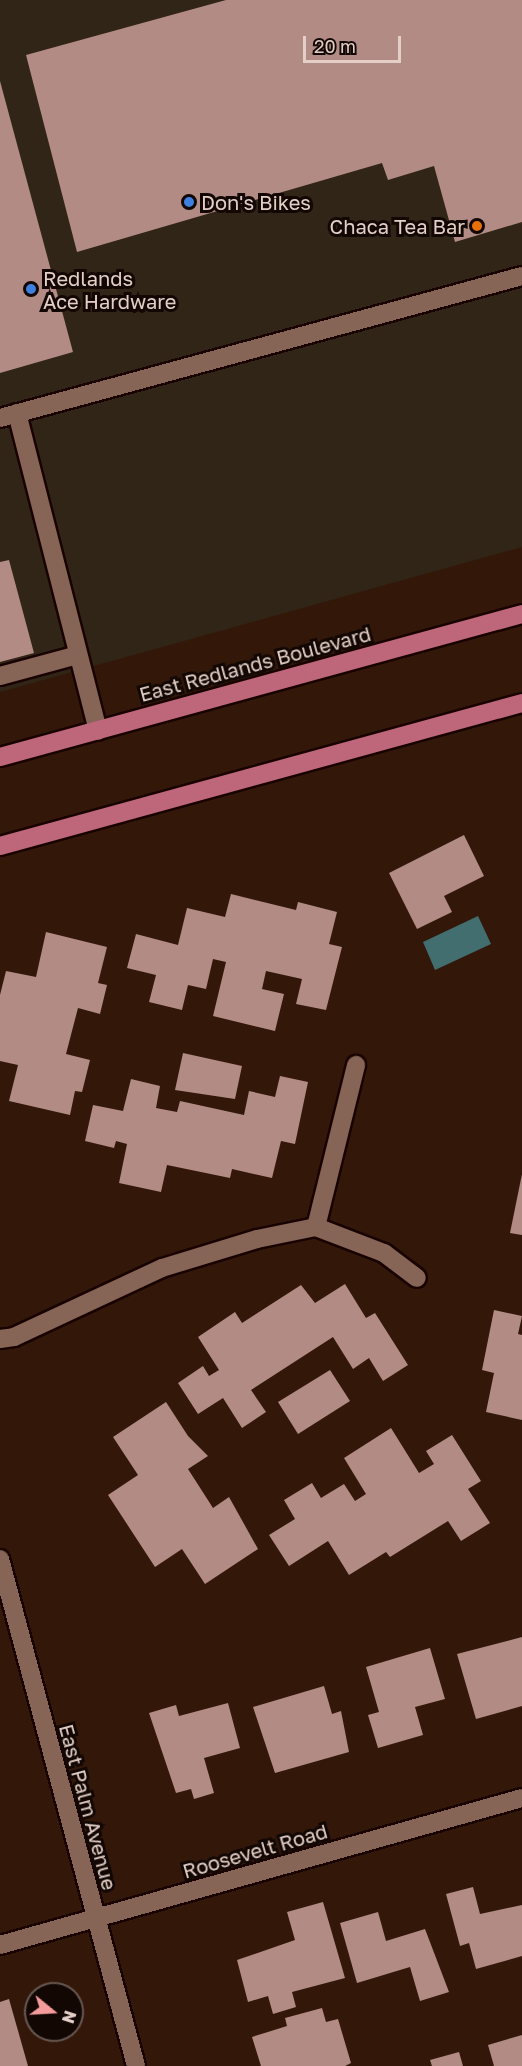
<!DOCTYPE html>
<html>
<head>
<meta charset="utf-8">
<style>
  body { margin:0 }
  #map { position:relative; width:522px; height:2066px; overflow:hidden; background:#33180a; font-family:"Golos Text",sans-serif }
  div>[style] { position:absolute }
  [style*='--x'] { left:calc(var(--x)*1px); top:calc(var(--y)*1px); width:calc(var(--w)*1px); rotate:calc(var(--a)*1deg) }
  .commercial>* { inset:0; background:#302516 }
  .water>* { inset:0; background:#426e6f }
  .building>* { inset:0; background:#b28b85 }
  .roads { filter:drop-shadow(2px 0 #190300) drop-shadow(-2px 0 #190300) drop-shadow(0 2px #190300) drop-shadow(0 -2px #190300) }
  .minor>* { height:18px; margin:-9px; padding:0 9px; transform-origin:9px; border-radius:9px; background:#876556 }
  .major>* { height:18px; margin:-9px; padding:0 9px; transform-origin:9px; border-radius:9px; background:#be677a }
  .dots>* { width:16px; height:16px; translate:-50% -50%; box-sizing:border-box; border:3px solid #120703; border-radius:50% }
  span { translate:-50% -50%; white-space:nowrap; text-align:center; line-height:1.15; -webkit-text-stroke:6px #120703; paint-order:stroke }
  .poi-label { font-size:20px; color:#e3cfc7 }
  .left { translate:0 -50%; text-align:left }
  .right { translate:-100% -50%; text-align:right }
  .street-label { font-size:20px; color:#e3cfc7 }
  .north { position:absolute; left:24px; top:1982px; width:60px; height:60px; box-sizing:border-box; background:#120703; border:2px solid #665751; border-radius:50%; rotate:108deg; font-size:16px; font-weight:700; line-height:24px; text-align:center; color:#e3cfc7 }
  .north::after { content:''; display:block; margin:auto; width:21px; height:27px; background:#f59b9b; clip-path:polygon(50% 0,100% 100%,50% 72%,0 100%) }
  .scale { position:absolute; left:303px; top:36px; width:98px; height:27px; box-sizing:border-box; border:3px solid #e3cfc7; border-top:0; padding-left:8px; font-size:18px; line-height:21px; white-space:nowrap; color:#e3cfc7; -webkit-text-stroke:4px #120703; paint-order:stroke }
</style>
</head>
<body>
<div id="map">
  <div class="commercial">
    <i style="clip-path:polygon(0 0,522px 0,522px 547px,0 692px)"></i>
  </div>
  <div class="water">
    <i style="clip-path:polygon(478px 916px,491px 944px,435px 970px,423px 942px)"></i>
  </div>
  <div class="building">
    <i style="clip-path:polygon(226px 0,522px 0,522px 222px,455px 242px,434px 166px,388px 180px,382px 163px,77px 252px,26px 55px)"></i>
    <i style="clip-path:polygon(0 81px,73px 352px,0 373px)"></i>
    <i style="clip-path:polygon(9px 560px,34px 653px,0 662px,0 562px)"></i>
    <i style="clip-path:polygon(464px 835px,484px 876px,444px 896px,452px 912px,417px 929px,389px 873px)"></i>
    <i style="clip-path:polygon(231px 894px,296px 910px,298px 902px,337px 912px,329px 944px,342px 947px,326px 1010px,296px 1004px,302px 979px,266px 971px,262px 989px,284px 994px,275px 1031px,213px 1016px,226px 962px,213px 959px,206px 989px,188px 985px,182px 1010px,149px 1002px,156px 975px,127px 968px,136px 934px,178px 945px,187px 908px,225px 917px)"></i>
    <i style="clip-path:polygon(46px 932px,107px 947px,98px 983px,107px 985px,100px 1014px,78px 1008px,66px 1054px,90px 1060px,82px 1092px,75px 1091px,70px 1115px,9px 1101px,18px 1065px,0 1061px,0 995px,6px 971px,36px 977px)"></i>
    <i style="clip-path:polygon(183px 1053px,242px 1066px,235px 1099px,175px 1090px)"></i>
    <i style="clip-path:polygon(280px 1076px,308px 1082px,295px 1144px,281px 1141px,272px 1178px,232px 1169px,230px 1178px,167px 1165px,161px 1192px,119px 1183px,127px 1144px,116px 1141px,114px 1148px,85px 1141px,93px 1105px,123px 1111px,131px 1079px,160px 1086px,156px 1108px,177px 1112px,180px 1101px,244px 1115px,249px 1091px,275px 1097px)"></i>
    <i style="clip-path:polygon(522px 1174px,522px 1235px,510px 1233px)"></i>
    <i style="clip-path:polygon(345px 1284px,366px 1318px,375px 1313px,408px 1365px,383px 1381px,369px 1358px,353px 1369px,333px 1337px,251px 1390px,266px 1412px,242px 1428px,223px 1398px,198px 1414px,178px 1383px,203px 1366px,209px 1376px,219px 1370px,198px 1337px,235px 1312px,242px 1323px,301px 1285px,315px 1303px)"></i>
    <i style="clip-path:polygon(494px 1310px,522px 1316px,518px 1334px,522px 1335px,522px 1420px,486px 1412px,494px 1373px,482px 1370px)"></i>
    <i style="clip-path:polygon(330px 1370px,350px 1401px,298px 1434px,278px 1402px)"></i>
    <i style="clip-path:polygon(166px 1402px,188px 1436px,208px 1456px,188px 1469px,213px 1508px,229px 1497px,258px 1549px,205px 1584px,182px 1549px,155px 1567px,108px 1495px,138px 1475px,113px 1437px)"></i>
    <i style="clip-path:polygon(391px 1428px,419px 1473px,434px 1464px,426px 1451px,452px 1435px,481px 1481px,468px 1489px,490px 1523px,461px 1541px,448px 1521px,390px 1557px,386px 1552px,349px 1575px,328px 1541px,289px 1566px,269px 1535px,295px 1519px,284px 1500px,312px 1483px,321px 1498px,344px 1484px,355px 1501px,366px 1494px,344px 1458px)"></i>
    <i style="clip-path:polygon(522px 1637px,522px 1706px,476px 1719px,457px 1654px)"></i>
    <i style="clip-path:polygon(430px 1648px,445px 1699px,415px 1707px,423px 1735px,378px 1748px,368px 1715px,379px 1712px,366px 1667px)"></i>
    <i style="clip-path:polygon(324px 1686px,332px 1714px,341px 1711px,349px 1752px,275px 1773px,253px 1707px)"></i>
    <i style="clip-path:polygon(228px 1703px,240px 1748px,204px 1758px,214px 1793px,194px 1799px,191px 1789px,176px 1793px,149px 1713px,176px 1705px,179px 1716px)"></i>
    <i style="clip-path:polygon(473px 1887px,480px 1914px,522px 1905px,522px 1956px,476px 1969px,469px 1943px,460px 1946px,446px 1894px)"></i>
    <i style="clip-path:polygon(323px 1902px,345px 1978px,292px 1992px,296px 2007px,273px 2014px,268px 1996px,248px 2002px,237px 1960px,295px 1940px,287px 1912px)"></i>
    <i style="clip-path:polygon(378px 1912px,386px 1941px,425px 1929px,449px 1992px,420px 2001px,410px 1967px,357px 1983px,340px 1923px)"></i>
    <i style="clip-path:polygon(9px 1999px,28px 2066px,0 2066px,0 2002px)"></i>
    <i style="clip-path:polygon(322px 2008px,326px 2022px,338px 2019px,351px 2063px,345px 2066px,261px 2066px,252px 2037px,287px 2026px,285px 2018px)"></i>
    <i style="clip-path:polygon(522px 2035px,522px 2066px,494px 2066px,488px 2045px)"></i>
    <i style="clip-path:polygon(459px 2052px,463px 2066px,432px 2066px,430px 2060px)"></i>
  </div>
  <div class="roads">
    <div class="minor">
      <i style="--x:17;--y:413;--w:328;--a:75.7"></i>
      <i style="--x:0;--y:418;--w:541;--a:-15.22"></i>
      <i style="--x:0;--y:676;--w:81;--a:-15.1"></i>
      <i style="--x:316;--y:1227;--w:167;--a:-76.1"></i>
      <i style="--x:0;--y:1339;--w:14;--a:-8"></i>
      <i style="--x:14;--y:1337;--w:163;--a:-25"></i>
      <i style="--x:162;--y:1268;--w:99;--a:-17"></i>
      <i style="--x:257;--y:1239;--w:60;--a:-11.5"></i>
      <i style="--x:316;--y:1227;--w:73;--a:20.9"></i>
      <i style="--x:384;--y:1253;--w:41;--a:37.1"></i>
      <i style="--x:0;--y:1559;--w:525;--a:74.98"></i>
      <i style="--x:0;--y:1945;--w:542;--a:-15.73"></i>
    </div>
    <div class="major">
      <i style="--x:0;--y:757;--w:541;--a:-15.32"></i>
      <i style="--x:0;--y:846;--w:541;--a:-15.32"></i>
    </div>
  </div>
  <div class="dots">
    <i style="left:189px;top:202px;background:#3f7fe0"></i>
    <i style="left:477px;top:226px;background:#e8710a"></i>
    <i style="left:31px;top:289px;background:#3f7fe0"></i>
  </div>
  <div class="poi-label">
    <span class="left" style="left:201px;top:202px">Don's Bikes</span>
    <span class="right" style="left:465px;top:226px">Chaca Tea Bar</span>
    <span class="left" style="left:43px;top:290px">Redlands<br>Ace Hardware</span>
  </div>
  <div class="street-label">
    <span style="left:255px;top:664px;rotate:-15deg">East Redlands Boulevard</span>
    <span style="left:88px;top:1807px;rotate:75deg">East Palm Avenue</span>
    <span style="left:255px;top:1851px;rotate:-16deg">Roosevelt Road</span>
  </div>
  <div class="north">N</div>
  <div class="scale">20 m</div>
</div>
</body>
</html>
